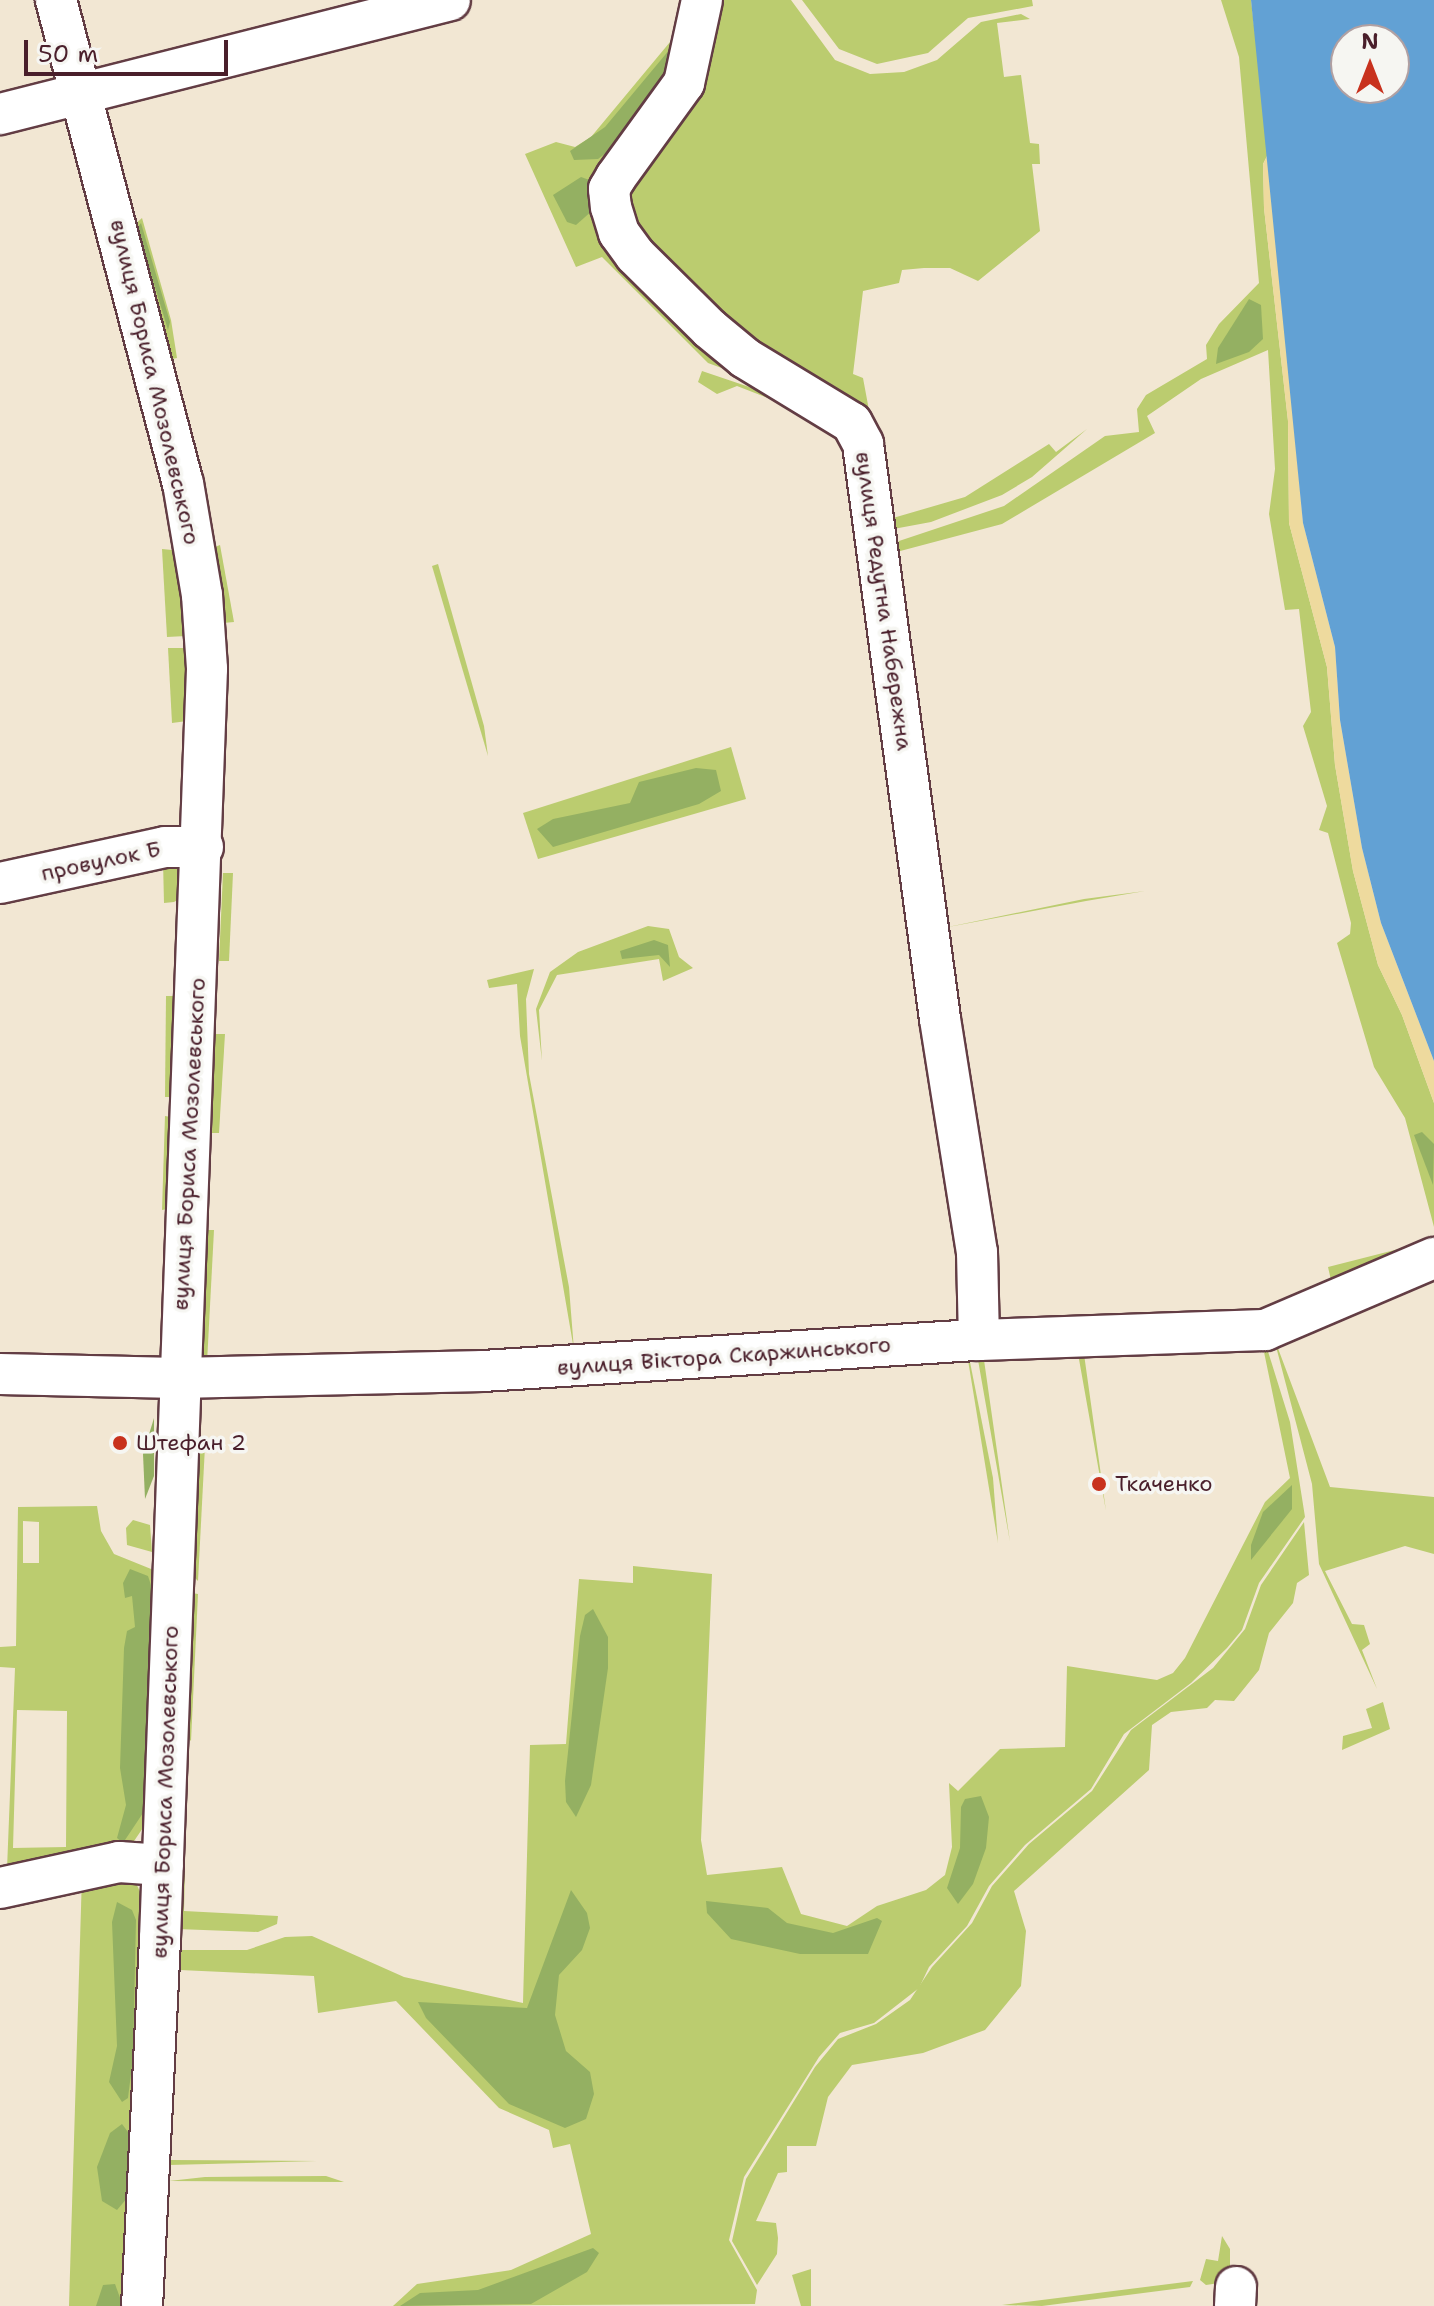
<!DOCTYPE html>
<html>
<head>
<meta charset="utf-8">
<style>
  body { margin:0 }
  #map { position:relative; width:1434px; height:2306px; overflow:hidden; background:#f2e7d3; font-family:"Shantell Sans",sans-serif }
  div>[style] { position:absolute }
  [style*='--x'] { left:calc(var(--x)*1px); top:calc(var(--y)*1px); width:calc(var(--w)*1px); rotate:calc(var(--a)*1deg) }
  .green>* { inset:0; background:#bbcc6f }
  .forest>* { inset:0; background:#94b062 }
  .sand>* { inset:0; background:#eeda9e }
  .water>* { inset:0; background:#62a1d4 }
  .roads { filter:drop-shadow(2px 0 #633d44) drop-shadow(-2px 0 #633d44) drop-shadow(0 2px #633d44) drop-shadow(0 -2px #633d44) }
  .minor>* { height:40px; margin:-20px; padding:0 20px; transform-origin:20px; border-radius:20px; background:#fff }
  .dots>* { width:22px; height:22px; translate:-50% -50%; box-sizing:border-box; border:4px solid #f6f6f2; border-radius:50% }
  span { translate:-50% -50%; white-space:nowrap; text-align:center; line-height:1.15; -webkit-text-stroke:7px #f6f6f2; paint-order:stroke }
  .street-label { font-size:22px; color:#4a1f2b }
  .poi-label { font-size:22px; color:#4a1f2b }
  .left { translate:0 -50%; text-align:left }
  .north { position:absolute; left:1330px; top:24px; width:80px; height:80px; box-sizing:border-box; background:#f6f6f2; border:2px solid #b1a0a2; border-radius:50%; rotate:0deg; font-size:22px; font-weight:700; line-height:32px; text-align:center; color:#4a1f2b }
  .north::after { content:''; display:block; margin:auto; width:28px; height:36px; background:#c8321e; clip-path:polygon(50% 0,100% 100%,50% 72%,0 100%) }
  .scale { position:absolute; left:24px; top:40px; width:204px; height:36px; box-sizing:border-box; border:4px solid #4a1f2b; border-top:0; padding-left:10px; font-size:24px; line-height:28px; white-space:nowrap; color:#4a1f2b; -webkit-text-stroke:6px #f6f6f2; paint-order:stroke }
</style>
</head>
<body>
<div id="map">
  <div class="green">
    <i style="clip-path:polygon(709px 0,791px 0,835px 60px,870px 74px,904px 72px,937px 60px,981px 22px,1021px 14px,1030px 19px,997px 23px,1004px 77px,1021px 75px,1030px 143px,1039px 144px,1040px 164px,1032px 164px,1040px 231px,978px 281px,950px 268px,924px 268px,902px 270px,899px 283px,863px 291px,853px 374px,863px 378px,871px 421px,817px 392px,630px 239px,625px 175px)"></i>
    <i style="clip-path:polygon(802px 0,1032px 0,1033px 6px,968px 18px,928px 53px,877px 64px,839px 49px)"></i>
    <i style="clip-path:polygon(1221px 0,1251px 0,1269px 152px,1263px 164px,1264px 208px,1288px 421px,1289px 523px,1327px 667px,1335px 765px,1353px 871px,1378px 965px,1402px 1015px,1434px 1103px,1434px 1227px,1405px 1118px,1374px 1067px,1337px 943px,1350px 934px,1351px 923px,1328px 833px,1319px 830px,1327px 806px,1303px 726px,1311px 712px,1299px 609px,1285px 610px,1269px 514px,1275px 469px,1268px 350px,1201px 379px,1147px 416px,1155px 433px,1002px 524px,889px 554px,899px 541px,1004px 506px,1105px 436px,1139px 432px,1137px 409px,1146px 395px,1207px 359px,1206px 345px,1219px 324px,1259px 283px,1239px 57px)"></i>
    <i style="clip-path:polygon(696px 19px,602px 194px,757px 381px,708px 363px,602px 257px,576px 267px,525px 154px,556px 142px,575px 147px,591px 137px,680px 30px)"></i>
    <i style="clip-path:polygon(142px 218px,171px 320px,177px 358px,172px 359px,134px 225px)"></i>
    <i style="clip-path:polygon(702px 371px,776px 396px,844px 428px,737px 386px,717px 394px,698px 382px)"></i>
    <i style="clip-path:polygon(1087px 429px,1032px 477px,1002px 495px,931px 522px,888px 530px,893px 518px,965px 497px,1049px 444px,1056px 452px)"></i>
    <i style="clip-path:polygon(220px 545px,234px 622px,223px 623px,215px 547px)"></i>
    <i style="clip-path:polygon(162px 549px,172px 550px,180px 562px,186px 636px,167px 637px)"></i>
    <i style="clip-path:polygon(438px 564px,484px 726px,488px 756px,432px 566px)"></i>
    <i style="clip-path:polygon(168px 648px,187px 648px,187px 721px,172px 723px)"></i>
    <i style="clip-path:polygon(731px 747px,746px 799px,538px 859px,523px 813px)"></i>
    <i style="clip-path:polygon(163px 861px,182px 867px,179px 899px,174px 902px,164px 903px)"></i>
    <i style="clip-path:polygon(223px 873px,233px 873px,229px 961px,219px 961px)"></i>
    <i style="clip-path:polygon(1145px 891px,1086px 901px,943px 928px,1084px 899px)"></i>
    <i style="clip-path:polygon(648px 926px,669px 929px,679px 957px,693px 968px,663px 981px,659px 959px,557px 975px,539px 1010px,542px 1061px,536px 1009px,550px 972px,578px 952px)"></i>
    <i style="clip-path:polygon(534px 969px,526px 999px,529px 1074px,569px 1287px,574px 1350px,520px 1036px,517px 984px,489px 988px,487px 980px)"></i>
    <i style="clip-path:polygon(166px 996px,177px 996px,172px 1097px,165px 1097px)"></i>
    <i style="clip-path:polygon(215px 1034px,225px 1034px,219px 1133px,212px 1133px)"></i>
    <i style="clip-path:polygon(165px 1116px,171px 1117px,167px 1209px,162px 1210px)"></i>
    <i style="clip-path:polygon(207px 1230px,214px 1230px,207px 1363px,201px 1358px)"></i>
    <i style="clip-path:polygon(1434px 1240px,1333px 1289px,1328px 1267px)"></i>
    <i style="clip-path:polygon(1273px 1335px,1330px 1487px,1434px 1497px,1434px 1554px,1405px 1546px,1325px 1571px,1352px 1624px,1364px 1625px,1370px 1644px,1362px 1650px,1377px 1689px,1319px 1564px,1312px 1484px)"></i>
    <i style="clip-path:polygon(1078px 1345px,1084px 1354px,1106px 1511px,1077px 1348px,983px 1353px,1010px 1542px,978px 1360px,980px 1346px)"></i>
    <i style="clip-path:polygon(1266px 1345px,1290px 1422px,1305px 1517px,1259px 1583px,1242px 1630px,1227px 1648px,1191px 1683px,1124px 1734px,1091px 1789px,1025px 1845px,989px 1886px,967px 1926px,929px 1967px,919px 1988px,874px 2023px,840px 2033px,819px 2057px,744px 2177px,729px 2240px,757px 2290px,755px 2304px,393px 2306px,417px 2284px,511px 2270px,591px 2234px,570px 2144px,553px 2148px,549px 2130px,499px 2108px,396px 2001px,318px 2013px,314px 1976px,180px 1970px,173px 2105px,167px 2104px,174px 1953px,180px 1950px,247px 1950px,285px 1937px,312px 1936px,404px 1977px,523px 2003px,530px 1745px,566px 1744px,579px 1579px,633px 1583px,633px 1566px,712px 1574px,701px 1840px,707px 1875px,782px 1867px,801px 1914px,847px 1926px,877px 1906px,926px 1890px,945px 1875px,952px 1847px,949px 1783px,958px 1791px,1000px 1749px,1065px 1747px,1067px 1666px,1157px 1680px,1173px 1673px,1185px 1658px,1265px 1502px,1290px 1478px,1264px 1352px,1205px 1351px)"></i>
    <i style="clip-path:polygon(967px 1347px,993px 1478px,998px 1543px,967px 1354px)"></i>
    <i style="clip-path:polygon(198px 1446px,205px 1446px,198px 1581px,193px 1576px)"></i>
    <i style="clip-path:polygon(evenodd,97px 1506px,101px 1531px,114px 1554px,161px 1573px,151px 1816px,130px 1847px,7px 1869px,15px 1668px,0 1667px,0 1647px,16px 1646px,18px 1507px,97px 1506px,23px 1521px,39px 1522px,39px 1563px,23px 1563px,23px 1521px,97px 1506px,17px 1710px,67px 1711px,66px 1847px,13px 1848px,17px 1710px)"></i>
    <i style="clip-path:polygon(133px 1520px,150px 1525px,152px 1552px,127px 1545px,126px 1528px)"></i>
    <i style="clip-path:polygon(1304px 1522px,1309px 1575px,1297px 1583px,1293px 1603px,1269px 1633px,1259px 1670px,1234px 1701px,1215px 1700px,1207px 1708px,1171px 1712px,1152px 1725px,1149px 1770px,1014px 1891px,1026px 1931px,1021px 1986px,985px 2030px,923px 2053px,852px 2065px,828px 2097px,816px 2146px,787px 2146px,787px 2172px,778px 2173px,756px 2221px,776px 2223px,778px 2238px,777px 2254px,757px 2285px,732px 2241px,746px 2179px,815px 2067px,838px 2039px,876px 2024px,910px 2000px,932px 1967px,972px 1923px,992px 1886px,1029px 1844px,1092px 1791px,1131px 1730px,1213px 1668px,1245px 1629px,1261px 1585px)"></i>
    <i style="clip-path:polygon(192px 1593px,198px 1594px,191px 1741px,185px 1734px)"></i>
    <i style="clip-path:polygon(1383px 1702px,1390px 1729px,1342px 1750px,1343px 1736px,1372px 1728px,1366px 1709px)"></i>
    <i style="clip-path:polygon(185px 1871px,184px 1911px,278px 1916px,277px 1924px,258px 1932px,177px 1929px,179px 1874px)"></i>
    <i style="clip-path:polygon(82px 1875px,133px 1877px,146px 1904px,129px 2306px,69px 2306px)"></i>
    <i style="clip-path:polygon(172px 2114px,170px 2160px,317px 2161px,169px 2165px,166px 2115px)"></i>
    <i style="clip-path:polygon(326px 2176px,344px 2182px,169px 2181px,205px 2177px)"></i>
    <i style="clip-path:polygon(1222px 2236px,1230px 2249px,1230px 2266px,1219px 2283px,1206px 2285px,1200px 2280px,1206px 2259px,1218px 2261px)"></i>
    <i style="clip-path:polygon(811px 2269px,811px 2306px,801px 2306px,792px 2275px)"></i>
    <i style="clip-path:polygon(1193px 2281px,1190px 2287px,1042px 2306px,1002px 2305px)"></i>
  </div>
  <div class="forest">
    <i style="clip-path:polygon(680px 37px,654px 94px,614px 147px,598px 159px,574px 160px,570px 151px,605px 127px)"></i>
    <i style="clip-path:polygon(581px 177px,595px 182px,593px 210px,576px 225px,567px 222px,553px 195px)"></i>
    <i style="clip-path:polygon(141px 223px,170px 322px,168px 330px,137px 228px)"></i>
    <i style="clip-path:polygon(1249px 299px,1261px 305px,1263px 339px,1249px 352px,1216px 364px,1218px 348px)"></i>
    <i style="clip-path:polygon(696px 768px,716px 770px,721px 791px,699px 804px,553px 847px,537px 829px,553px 819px,630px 803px,639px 782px)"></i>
    <i style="clip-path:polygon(654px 940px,668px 945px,670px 967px,659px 955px,622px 959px,620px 951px)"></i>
    <i style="clip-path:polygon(1422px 1132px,1434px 1144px,1433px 1185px,1414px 1135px)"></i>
    <i style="clip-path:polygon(154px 1418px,154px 1476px,145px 1499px,143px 1454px)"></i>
    <i style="clip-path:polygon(1292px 1485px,1292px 1509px,1251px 1560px,1251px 1545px,1263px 1512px)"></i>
    <i style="clip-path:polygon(130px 1569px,148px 1576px,155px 1597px,145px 1810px,123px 1843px,117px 1838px,126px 1805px,120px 1768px,124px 1648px,127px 1631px,135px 1627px,132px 1596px,125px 1598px,123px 1583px)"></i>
    <i style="clip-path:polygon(593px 1609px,608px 1637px,608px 1668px,591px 1785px,576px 1817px,566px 1802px,565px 1781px,580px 1636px,585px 1615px)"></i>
    <i style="clip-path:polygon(981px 1796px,989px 1817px,986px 1848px,973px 1884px,958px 1904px,947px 1888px,960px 1848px,961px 1807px,965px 1799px)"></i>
    <i style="clip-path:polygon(571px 1890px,587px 1913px,590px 1928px,582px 1950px,559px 1975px,555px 2015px,566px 2051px,590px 2072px,594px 2094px,586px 2119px,565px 2128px,509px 2104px,426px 2018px,418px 2002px,527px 2008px)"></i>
    <i style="clip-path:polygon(706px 1901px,768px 1908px,787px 1923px,833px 1933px,877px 1918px,882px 1921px,868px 1954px,800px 1954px,731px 1939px,707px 1913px)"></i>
    <i style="clip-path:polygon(117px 1902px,132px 1910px,136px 1920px,133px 2058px,128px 2098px,122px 2102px,109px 2082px,117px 2046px,112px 1922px)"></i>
    <i style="clip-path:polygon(122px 2124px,128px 2132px,130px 2167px,128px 2197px,117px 2210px,102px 2201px,97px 2167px,110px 2133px)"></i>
    <i style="clip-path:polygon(593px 2248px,599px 2253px,587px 2272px,531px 2304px,400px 2306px,420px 2293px,478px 2290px)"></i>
    <i style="clip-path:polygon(115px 2284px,123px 2306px,96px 2306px,103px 2285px)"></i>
  </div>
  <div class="sand">
    <i style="clip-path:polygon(1269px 152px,1303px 523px,1335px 647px,1340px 720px,1362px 848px,1381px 923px,1434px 1061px,1434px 1103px,1402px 1015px,1378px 965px,1353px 871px,1335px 765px,1327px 667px,1289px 523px,1288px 421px,1264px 208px,1263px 164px)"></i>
  </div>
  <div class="water">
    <i style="clip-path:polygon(evenodd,1251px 0,1434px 0,1434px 1061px,1381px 923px,1362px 848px,1340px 720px,1335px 647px,1303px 523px,1251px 0,1346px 40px,1394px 40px,1394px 88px,1346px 88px,1346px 40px)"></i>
  </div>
  <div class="roads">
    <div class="minor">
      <i style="--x:56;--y:0;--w:499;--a:75.3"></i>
      <i style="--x:183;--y:483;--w:114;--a:80.4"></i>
      <i style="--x:202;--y:595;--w:74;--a:86.1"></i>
      <i style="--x:207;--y:669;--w:1271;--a:92.12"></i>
      <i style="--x:160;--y:1939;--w:367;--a:92.8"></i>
      <i style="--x:702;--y:0;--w:85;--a:102.2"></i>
      <i style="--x:684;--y:83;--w:116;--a:125.9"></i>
      <i style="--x:616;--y:177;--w:14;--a:120"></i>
      <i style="--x:609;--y:189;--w:18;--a:84"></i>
      <i style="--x:611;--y:207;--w:27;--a:73"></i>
      <i style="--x:619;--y:233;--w:27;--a:54"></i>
      <i style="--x:635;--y:255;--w:105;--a:44.6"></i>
      <i style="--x:710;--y:329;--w:45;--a:39.6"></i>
      <i style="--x:745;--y:358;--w:125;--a:31.3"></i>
      <i style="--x:852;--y:423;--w:24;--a:62"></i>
      <i style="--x:863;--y:444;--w:580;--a:82.37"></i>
      <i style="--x:940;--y:1019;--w:236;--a:81"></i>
      <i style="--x:977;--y:1252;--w:88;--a:88.7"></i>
      <i style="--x:0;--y:114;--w:464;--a:-14.2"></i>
      <i style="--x:0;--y:883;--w:169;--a:-12.3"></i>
      <i style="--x:165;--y:847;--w:38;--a:0"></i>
      <i style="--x:0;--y:1374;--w:178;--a:1.3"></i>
      <i style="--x:178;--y:1378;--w:305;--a:-1.3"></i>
      <i style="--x:483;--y:1371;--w:497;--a:-3.6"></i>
      <i style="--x:979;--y:1340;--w:286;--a:-2"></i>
      <i style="--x:1265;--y:1330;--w:184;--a:-23.1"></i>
      <i style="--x:0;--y:1888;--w:122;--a:-12.3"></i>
      <i style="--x:119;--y:1862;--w:44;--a:3.9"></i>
      <i style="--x:1235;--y:2306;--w:19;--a:-87"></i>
    </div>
  </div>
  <div class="dots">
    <i style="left:120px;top:1443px;background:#c8321e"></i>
    <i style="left:1099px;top:1484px;background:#c8321e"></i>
  </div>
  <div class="street-label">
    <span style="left:155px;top:382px;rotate:77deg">вулиця Бориса Мозолевського</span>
    <span style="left:884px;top:601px;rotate:82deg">вулиця Редутна Набережна</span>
    <span style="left:101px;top:861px;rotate:-12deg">провулок Б</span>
    <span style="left:189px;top:1144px;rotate:-87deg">вулиця Бориса Мозолевського</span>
    <span style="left:724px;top:1356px;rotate:-4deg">вулиця Віктора Скаржинського</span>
    <span style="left:165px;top:1792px;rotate:-88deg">вулиця Бориса Мозолевського</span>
  </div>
  <div class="poi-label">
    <span class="left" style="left:136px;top:1443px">Штефан 2</span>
    <span class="left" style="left:1115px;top:1484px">Ткаченко</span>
  </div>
  <div class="north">N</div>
  <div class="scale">50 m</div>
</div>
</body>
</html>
